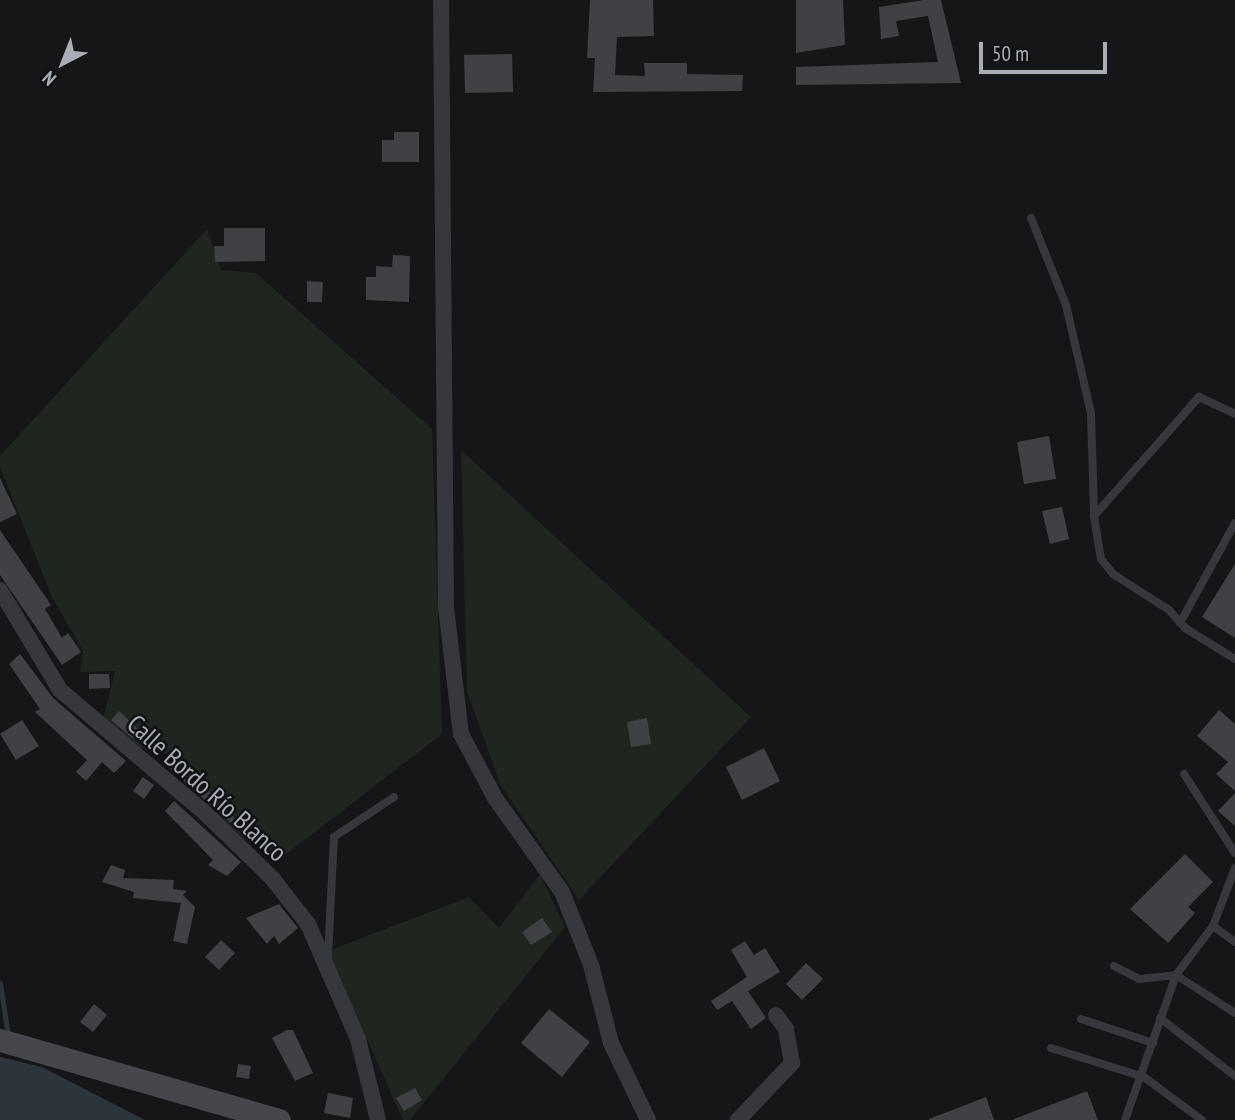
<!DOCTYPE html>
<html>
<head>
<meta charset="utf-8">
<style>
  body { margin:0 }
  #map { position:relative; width:1235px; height:1120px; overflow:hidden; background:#161618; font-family:"PT Sans Narrow",sans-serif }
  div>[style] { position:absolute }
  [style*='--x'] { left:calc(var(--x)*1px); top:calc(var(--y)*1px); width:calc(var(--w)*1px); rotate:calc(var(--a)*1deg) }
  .green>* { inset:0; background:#1e261f }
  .water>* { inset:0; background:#2c353c }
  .stream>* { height:5px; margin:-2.5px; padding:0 2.5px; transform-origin:2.5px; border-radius:2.5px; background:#2c353c }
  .building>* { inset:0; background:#404145 }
  .service>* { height:8px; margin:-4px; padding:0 4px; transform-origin:4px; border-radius:4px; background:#37383d }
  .minor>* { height:16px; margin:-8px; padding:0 8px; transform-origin:8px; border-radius:8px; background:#37383d }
  .secondary>* { height:23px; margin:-11.5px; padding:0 11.5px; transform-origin:11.5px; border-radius:11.5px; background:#45474d }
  span { translate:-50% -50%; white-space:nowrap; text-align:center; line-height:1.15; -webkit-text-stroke:5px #111113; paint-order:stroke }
  .street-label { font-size:26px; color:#a8adb8 }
  .north { position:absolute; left:28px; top:28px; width:70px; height:70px; -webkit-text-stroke:5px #111113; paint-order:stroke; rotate:222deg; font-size:19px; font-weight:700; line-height:28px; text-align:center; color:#a8adb8 }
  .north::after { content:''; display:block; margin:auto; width:24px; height:32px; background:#a8adb8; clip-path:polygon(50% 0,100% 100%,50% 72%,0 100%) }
  .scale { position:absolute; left:979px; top:42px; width:128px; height:32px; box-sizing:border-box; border:4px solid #a8adb8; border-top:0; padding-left:9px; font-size:21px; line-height:24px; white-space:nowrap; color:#a8adb8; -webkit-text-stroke:5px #111113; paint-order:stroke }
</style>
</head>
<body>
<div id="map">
  <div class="green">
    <i style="clip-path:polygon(207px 229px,221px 270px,256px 273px,432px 429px,442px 734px,276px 862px,203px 808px,209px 782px,183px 758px,130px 745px,102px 723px,115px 671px,80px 672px,83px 651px,52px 597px,0 467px,0 456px)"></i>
    <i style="clip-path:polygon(461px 450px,751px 717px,579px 900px,500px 784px,467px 691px)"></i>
    <i style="clip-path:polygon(540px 874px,565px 927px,410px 1120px,403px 1120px,328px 951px,469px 897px,499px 928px)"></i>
  </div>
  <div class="water">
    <i style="clip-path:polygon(0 1057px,42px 1067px,145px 1120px,0 1120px)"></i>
  </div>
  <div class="stream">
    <i style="--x:0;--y:983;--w:53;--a:81.3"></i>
  </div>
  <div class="building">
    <i style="clip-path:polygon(590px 0,653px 0,654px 36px,617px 37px,615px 75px,645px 76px,644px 63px,687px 63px,687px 74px,743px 75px,742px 91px,593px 92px,595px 58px,587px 58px)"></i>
    <i style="clip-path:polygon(796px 0,843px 0,845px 45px,796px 53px)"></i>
    <i style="clip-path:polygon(924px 0,941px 0,961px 83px,796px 85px,796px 67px,938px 62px,928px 16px,896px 21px,899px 36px,881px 39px,879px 7px)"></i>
    <i style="clip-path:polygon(512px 54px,513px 92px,465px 93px,464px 55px)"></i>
    <i style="clip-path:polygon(394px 132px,419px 132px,419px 162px,382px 162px,382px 140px,394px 140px)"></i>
    <i style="clip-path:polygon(224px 228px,265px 228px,265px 261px,215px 262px,214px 246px,224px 246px)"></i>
    <i style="clip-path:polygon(393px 255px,410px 256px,409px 302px,366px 300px,366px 277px,376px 277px,376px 266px,392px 267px)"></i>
    <i style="clip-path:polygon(307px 281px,323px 282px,322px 302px,307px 302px)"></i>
    <i style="clip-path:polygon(1049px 436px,1056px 479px,1024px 484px,1017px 442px)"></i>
    <i style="clip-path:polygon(0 478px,17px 514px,0 522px)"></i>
    <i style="clip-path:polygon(1062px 507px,1069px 539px,1050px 544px,1042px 511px)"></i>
    <i style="clip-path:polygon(0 530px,51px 605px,45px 609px,62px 638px,68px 633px,81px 652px,62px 665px,0 575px)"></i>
    <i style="clip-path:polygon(1235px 564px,1235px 638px,1202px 617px)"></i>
    <i style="clip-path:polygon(20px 654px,53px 698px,126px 761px,114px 773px,102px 762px,86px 781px,76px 772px,87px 760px,35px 712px,40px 709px,9px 664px)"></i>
    <i style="clip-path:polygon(89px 674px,109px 674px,110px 688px,89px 689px)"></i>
    <i style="clip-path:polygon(1219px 710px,1235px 724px,1235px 791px,1216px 774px,1228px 762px,1197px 736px)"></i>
    <i style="clip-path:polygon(119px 711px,139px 730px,132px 738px,111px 720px)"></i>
    <i style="clip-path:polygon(647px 718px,651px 744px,631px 747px,627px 722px)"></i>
    <i style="clip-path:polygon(22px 720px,39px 746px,16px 760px,0 734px)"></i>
    <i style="clip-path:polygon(764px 748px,780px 781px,742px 800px,726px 767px)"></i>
    <i style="clip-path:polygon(175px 762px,195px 776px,188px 785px,170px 769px)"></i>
    <i style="clip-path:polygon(143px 777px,154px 785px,144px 799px,133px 791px)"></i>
    <i style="clip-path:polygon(194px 779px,228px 809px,235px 820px,232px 824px,188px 785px)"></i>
    <i style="clip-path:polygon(1235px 793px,1235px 826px,1218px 811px)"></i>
    <i style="clip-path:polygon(174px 801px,241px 862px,227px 876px,208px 865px,213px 860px,165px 811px)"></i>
    <i style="clip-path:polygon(1185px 854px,1213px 882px,1188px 907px,1195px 913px,1168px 943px,1130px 909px)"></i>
    <i style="clip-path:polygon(111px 865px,125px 870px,123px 878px,174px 880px,173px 889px,187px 891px,183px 895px,195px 907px,187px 944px,173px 941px,181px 903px,133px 898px,134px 892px,102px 882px)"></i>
    <i style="clip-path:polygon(279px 904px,298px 928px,279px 944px,274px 936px,267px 944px,246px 918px)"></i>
    <i style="clip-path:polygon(542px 918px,552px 932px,531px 945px,522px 932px)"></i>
    <i style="clip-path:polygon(221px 940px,235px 953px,219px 970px,205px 957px)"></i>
    <i style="clip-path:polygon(745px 941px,754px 955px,765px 948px,780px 972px,748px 991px,766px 1018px,751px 1029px,732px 1001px,717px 1010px,711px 1001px,747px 977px,731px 950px)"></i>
    <i style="clip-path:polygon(806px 963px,823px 979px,802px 1000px,786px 984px)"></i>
    <i style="clip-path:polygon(94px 1004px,107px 1015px,93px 1032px,80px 1022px)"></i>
    <i style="clip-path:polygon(549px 1009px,590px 1042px,562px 1077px,521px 1043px)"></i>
    <i style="clip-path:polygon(287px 1030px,293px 1030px,313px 1073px,295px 1081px,272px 1038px)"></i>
    <i style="clip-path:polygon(238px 1064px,251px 1066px,249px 1079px,236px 1077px)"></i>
    <i style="clip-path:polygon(415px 1088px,422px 1100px,404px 1111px,396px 1098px)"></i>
    <i style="clip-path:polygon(1087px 1091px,1098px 1120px,1014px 1120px,1014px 1119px)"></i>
    <i style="clip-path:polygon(328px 1093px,353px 1098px,350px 1118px,324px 1113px)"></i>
    <i style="clip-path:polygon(986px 1097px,994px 1120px,929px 1120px,929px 1119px)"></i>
  </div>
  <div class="service">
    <i style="--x:1031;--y:218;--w:94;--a:68.1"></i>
    <i style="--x:1066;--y:305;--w:111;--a:77"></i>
    <i style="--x:1091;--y:413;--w:103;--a:88.3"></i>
    <i style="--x:1094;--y:516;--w:44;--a:80.8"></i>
    <i style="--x:1101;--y:559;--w:19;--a:51"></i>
    <i style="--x:1113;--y:574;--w:67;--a:32.7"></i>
    <i style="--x:1169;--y:610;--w:24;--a:48"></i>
    <i style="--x:1185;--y:628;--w:59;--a:31.8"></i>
    <i style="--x:1094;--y:516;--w:159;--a:-48.6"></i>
    <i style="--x:1199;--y:397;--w:40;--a:25"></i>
    <i style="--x:1180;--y:623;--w:114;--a:-61.2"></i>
    <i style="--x:1184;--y:774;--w:94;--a:57.2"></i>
    <i style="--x:1213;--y:926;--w:27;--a:36"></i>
    <i style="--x:328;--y:958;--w:121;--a:-87.2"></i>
    <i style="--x:334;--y:837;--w:72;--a:-33.7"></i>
    <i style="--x:1114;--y:966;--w:28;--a:27"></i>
    <i style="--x:1139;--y:979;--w:37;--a:-6"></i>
    <i style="--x:1176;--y:975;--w:70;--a:32.8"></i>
    <i style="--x:1160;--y:1018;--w:95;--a:37.7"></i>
    <i style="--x:1081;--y:1019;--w:76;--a:18.4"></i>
    <i style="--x:1051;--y:1048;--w:97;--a:17.3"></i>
    <i style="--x:1144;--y:1077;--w:72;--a:36.6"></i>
    <i style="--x:1125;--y:1120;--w:154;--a:-70.6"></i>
    <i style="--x:1176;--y:975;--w:61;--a:-52.9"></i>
    <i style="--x:1213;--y:926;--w:62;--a:-69.2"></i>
  </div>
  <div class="minor">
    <i style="--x:441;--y:0;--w:607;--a:89.53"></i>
    <i style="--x:446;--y:607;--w:128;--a:83.3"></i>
    <i style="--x:461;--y:734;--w:72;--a:62"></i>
    <i style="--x:495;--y:798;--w:115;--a:54.5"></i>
    <i style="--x:562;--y:892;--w:79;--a:68.3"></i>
    <i style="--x:591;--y:965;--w:81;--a:75.6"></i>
    <i style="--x:611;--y:1043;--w:85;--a:64.3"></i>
    <i style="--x:0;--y:590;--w:117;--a:59"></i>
    <i style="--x:60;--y:690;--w:192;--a:40.3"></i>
    <i style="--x:206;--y:814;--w:92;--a:44.1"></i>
    <i style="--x:272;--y:878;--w:58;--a:52"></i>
    <i style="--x:308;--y:924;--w:125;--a:66.5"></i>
    <i style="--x:358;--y:1039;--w:83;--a:76.1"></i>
    <i style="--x:738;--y:1120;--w:79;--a:-46.5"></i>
    <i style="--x:792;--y:1063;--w:35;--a:-100"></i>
    <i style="--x:786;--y:1029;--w:17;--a:-126"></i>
  </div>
  <div class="secondary">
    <i style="--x:0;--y:1040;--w:290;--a:16"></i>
  </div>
  <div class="street-label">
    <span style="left:207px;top:788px;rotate:42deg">Calle Bordo Río Blanco</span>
  </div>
  <div class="north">N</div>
  <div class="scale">50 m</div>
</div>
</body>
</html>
